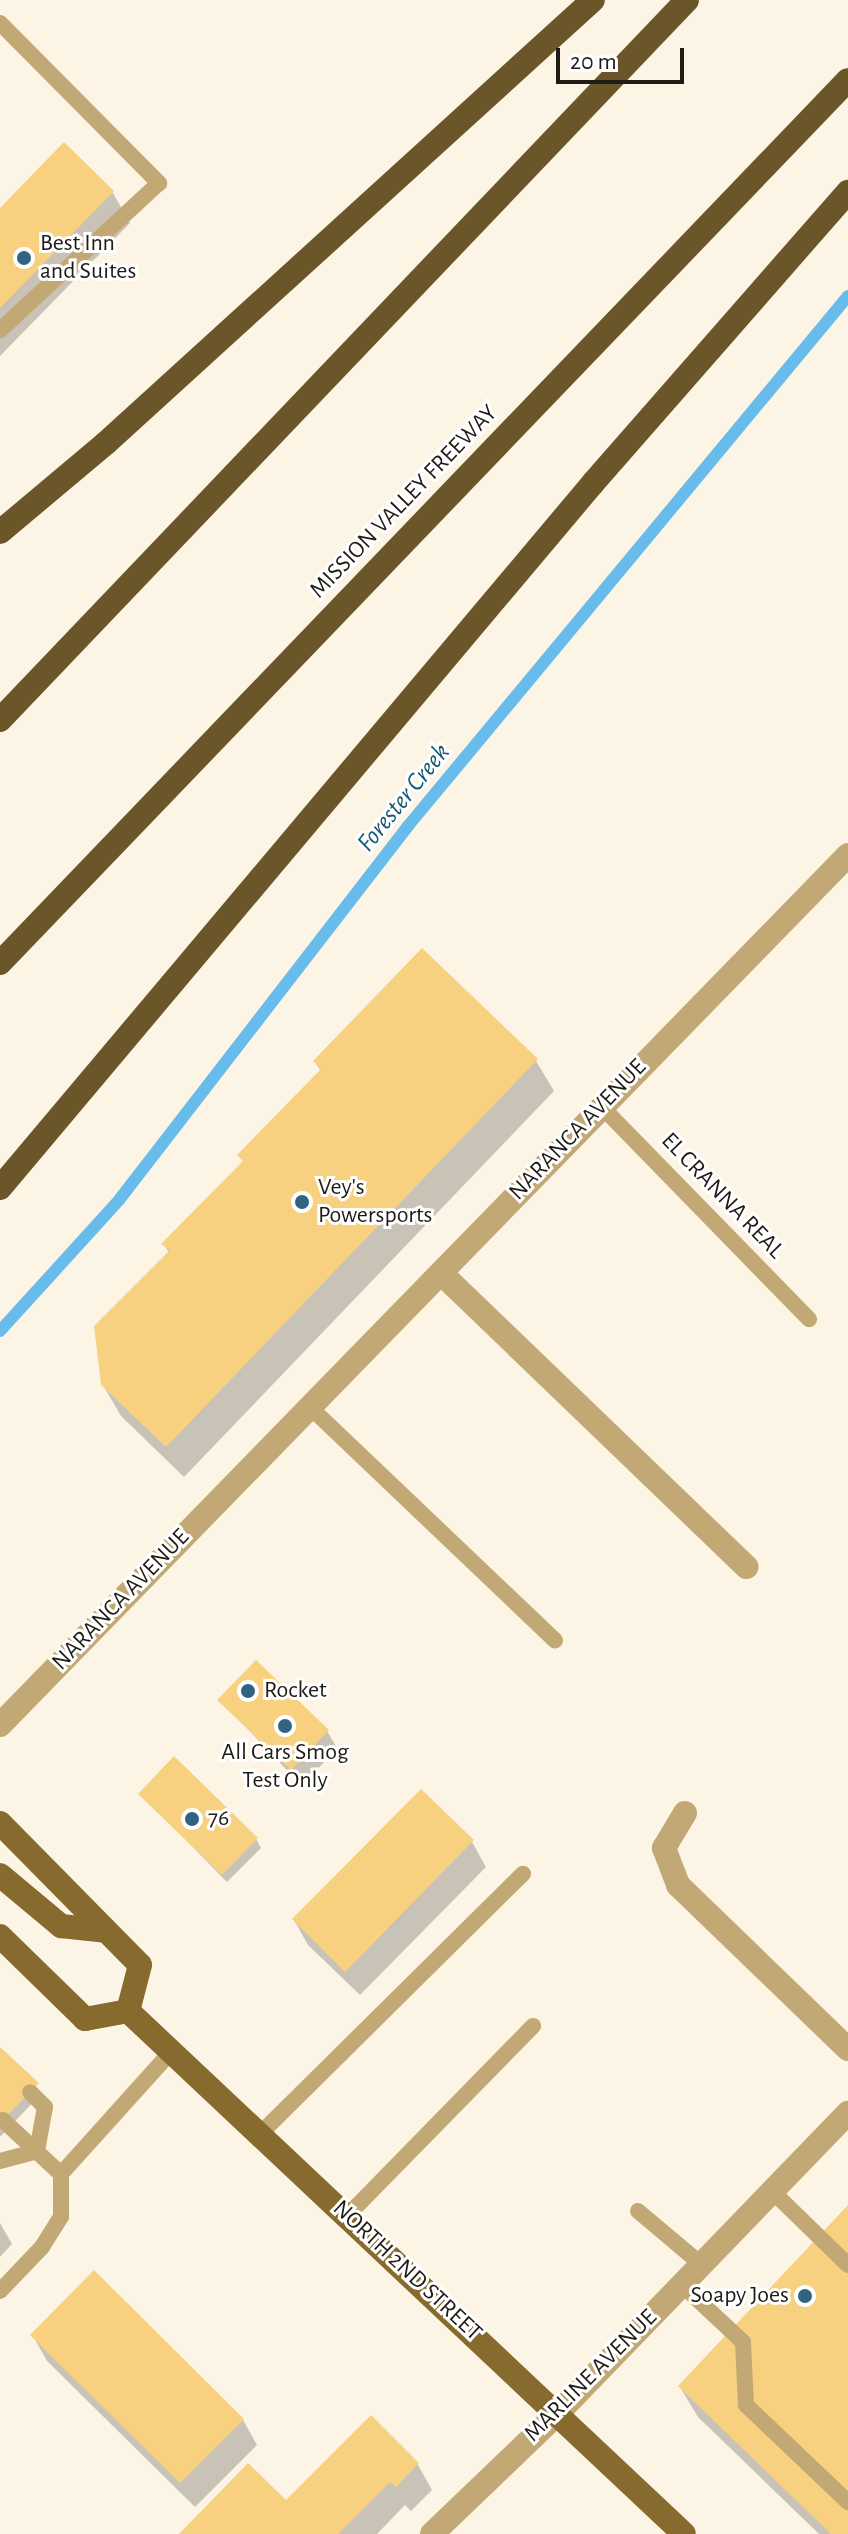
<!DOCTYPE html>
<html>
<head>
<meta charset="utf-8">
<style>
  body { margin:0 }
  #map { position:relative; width:848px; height:2534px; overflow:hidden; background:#fcf4e5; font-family:"Alegreya Sans",sans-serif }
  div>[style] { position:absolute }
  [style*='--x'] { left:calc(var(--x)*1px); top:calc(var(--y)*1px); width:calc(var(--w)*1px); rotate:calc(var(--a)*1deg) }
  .shadow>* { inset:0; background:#0003 }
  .stream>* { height:12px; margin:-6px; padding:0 6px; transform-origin:6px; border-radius:6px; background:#67bcec }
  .building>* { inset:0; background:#f7d180 }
  .lane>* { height:16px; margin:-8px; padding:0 8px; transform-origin:8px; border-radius:8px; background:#c2a874 }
  .street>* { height:24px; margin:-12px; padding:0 12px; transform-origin:12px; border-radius:12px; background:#c2a874 }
  .primary>* { height:24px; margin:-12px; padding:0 12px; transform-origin:12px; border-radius:12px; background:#866a2e }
  .highway>* { height:24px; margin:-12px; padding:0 12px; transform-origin:12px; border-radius:12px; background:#6b562a }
  .dots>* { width:22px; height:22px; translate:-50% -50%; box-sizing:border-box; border:4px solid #fff; border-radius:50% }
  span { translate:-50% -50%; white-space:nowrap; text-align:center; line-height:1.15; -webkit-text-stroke:6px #fff; paint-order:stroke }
  .poi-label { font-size:24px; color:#1f1c17 }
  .left { translate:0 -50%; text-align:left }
  .right { translate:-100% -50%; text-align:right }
  .street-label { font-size:24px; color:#1f1c17 }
  .water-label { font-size:26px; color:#165778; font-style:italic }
  .scale { position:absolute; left:556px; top:48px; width:128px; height:36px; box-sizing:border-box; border:4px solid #1f1c17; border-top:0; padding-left:10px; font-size:24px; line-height:28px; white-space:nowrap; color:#1f1c17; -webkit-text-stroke:6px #fff; paint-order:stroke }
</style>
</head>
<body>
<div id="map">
  <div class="shadow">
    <i style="clip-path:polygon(64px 145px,113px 193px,130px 223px,0 356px,0 211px)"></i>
    <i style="clip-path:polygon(315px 1061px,536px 1061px,554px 1091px,184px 1477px,121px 1416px,103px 1385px,169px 1253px,164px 1244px,244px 1163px,321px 1072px)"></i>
    <i style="clip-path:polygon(220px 1700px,327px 1731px,337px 1748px,302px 1786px)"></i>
    <i style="clip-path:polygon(141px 1794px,256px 1839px,261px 1848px,227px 1882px)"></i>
    <i style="clip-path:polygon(472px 1842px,486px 1867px,360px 1995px,308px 1945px,294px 1920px)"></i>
    <i style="clip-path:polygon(0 2051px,42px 2093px,0 2137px)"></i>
    <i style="clip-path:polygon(848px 2208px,848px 2534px,819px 2534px,698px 2417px,680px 2387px)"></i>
    <i style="clip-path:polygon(0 2223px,12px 2244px,0 2257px)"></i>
    <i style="clip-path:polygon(33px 2336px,243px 2420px,257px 2445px,195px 2507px,47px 2361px)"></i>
    <i style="clip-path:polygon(371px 2417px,418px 2465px,432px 2490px,411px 2511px,405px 2505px,377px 2534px,182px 2534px,286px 2503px)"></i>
  </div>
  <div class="stream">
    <i style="--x:0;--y:1331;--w:177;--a:-47.7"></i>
    <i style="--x:119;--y:1200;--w:473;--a:-52.3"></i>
    <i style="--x:408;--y:826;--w:689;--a:-50.3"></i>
  </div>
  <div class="building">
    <i style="clip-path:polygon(64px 142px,114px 191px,0 308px,0 208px)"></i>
    <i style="clip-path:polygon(422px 948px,538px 1059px,166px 1447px,101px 1385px,94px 1326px,170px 1250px,161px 1244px,243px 1161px,237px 1155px,321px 1069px,313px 1061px)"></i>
    <i style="clip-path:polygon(256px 1660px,329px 1730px,291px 1770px,217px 1700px)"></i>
    <i style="clip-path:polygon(174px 1756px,258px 1838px,222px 1875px,138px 1794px)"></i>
    <i style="clip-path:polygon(421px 1789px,474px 1840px,345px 1972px,292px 1919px)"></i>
    <i style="clip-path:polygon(0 2047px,39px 2083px,0 2123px)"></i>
    <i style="clip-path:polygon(848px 2205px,848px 2534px,831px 2534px,678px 2386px)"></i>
    <i style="clip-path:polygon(94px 2270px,244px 2419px,180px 2483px,30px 2335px)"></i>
    <i style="clip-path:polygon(371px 2415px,419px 2463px,396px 2487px,390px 2482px,338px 2534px,179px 2534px,248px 2463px,286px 2500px)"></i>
  </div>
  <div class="lane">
    <i style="--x:0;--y:23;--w:226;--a:45.2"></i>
    <i style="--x:159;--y:183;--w:217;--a:137.2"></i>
    <i style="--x:601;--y:1106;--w:298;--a:45.7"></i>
    <i style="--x:311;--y:1408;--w:337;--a:43.6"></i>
    <i style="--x:3;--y:2120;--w:79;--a:43"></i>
    <i style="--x:260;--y:2134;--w:370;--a:-44.7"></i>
    <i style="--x:0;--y:2161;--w:38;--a:-15"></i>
    <i style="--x:37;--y:2151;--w:45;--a:-79.7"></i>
    <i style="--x:45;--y:2107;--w:21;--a:-135"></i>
    <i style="--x:772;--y:2191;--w:106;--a:44.2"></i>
    <i style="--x:638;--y:2211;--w:82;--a:40.1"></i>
    <i style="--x:347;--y:2216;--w:266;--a:-45.6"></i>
    <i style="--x:682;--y:2285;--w:83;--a:43.1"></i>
    <i style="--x:743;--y:2342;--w:63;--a:87.3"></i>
    <i style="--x:746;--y:2405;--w:141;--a:43.6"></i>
    <i style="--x:0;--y:2291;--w:61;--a:-46.3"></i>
    <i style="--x:42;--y:2247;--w:36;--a:-58"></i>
    <i style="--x:61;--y:2217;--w:43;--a:-90"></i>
    <i style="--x:61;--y:2174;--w:164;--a:-48"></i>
  </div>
  <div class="street">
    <i style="--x:441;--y:1273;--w:424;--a:43.9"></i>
    <i style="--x:0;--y:1725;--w:1215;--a:-45.73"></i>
    <i style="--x:685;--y:1813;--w:41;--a:121"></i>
    <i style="--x:664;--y:1848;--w:40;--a:69"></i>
    <i style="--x:678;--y:1885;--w:236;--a:44"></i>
    <i style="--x:432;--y:2534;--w:176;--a:-43.8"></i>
    <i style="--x:559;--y:2412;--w:416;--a:-46"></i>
  </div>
  <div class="primary">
    <i style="--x:0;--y:1823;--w:199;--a:45.4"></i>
    <i style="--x:140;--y:1965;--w:48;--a:104.6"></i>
    <i style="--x:0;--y:1875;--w:80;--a:39.9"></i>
    <i style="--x:61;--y:1926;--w:45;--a:6.3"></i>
    <i style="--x:0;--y:1936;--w:119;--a:44.3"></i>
    <i style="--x:85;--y:2019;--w:44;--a:-10.5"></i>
    <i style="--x:128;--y:2011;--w:763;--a:43.25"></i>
  </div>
  <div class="highway">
    <i style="--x:0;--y:532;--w:138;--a:-40"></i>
    <i style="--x:106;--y:443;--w:658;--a:-42.29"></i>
    <i style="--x:0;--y:720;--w:995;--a:-46.34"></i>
    <i style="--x:0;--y:963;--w:1224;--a:-46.16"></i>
    <i style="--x:0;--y:1188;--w:921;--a:-49.93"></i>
    <i style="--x:593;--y:483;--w:387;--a:-48.8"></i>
  </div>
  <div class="dots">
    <i style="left:24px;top:258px;background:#316481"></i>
    <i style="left:302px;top:1202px;background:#316481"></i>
    <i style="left:248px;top:1691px;background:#316481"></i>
    <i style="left:285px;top:1726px;background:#316481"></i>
    <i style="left:192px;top:1819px;background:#316481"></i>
    <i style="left:805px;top:2296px;background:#316481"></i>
  </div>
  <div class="poi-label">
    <span class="left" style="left:40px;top:258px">Best Inn<br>and Suites</span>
    <span class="left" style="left:318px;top:1202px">Vey's<br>Powersports</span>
    <span class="left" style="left:264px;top:1691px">Rocket</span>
    <span style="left:285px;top:1767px">All Cars Smog<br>Test Only</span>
    <span class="left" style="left:208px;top:1819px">76</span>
    <span class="right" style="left:789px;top:2296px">Soapy Joes</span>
  </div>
  <div class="street-label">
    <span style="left:404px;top:502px;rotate:-46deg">MISSION VALLEY FREEWAY</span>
    <span style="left:578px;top:1130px;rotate:-46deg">NARANCA AVENUE</span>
    <span style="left:722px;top:1196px;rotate:46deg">EL CRANNA REAL</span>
    <span style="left:121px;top:1600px;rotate:-46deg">NARANCA AVENUE</span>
    <span style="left:407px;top:2271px;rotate:43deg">NORTH 2ND STREET</span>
    <span style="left:591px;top:2376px;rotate:-45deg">MARLINE AVENUE</span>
  </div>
  <div class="water-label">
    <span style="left:404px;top:798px;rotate:-51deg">Forester Creek</span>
  </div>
  <div class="scale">20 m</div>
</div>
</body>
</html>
